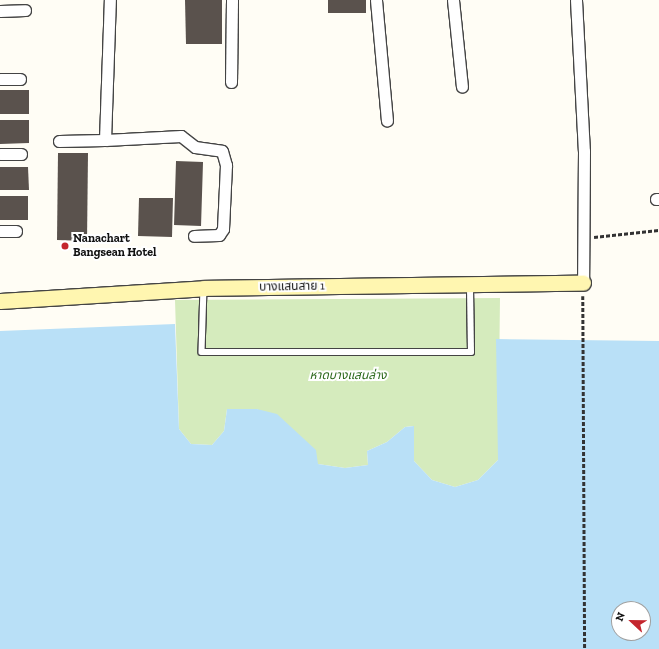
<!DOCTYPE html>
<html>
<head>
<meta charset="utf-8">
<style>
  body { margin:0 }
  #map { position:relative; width:659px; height:649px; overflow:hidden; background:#fffdf5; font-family:"Zilla Slab","Noto Sans Thai",serif }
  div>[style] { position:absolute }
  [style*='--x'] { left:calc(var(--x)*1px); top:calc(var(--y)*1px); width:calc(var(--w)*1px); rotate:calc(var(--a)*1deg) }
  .green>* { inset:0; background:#d5ebbd }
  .water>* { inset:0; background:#b9e0f7 }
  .building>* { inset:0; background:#5a524d }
  .path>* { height:2.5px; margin-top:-1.25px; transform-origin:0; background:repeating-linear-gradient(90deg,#333 0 4px,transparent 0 6px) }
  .roads { filter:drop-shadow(1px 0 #444) drop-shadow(-1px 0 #444) drop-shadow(0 1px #444) drop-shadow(0 -1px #444) }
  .lane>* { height:5.5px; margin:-2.75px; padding:0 2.75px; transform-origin:2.75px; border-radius:2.75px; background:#fff }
  .street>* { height:11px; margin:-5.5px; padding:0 5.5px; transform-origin:5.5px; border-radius:5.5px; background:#fff }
  .secondary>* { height:15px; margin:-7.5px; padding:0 7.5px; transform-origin:7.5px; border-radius:7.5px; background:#fff6b0 }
  .dots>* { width:11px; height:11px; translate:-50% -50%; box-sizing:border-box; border:2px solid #fff; border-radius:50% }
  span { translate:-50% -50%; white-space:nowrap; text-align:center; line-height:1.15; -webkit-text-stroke:4px #fff; paint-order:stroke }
  .poi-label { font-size:12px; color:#111; font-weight:700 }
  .left { translate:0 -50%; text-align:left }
  .street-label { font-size:12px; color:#111 }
  .park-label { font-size:12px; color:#2f6b1f; font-style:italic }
  .north { position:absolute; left:611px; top:601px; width:40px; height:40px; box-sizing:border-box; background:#fff; border:1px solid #a0a0a0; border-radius:50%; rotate:292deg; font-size:11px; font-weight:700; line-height:16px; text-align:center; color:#111 }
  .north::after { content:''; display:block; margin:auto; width:14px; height:18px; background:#c4262e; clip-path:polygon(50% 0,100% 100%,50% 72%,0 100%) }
</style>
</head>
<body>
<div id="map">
  <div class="green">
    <i style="clip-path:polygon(500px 298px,498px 460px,478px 480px,455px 487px,432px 480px,414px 461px,413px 426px,405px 427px,387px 442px,367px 451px,368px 465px,345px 468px,318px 464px,257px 409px,227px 409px,224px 431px,212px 445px,191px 444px,179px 429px,175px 300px)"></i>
  </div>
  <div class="water">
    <i style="clip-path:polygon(evenodd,175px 324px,179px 429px,191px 444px,212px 445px,224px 431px,227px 409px,257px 409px,277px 414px,316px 450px,318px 464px,345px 468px,368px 465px,367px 451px,387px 442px,405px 427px,414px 426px,414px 461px,432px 480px,455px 487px,478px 480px,498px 460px,496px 339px,659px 341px,659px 649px,0 649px,0 331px,175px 324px,619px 609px,643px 609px,643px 633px,619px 633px,619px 609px)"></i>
  </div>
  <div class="building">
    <i style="clip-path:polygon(185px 0,222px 0,222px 44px,186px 44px)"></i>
    <i style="clip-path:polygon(328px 0,366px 0,366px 13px,328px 13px)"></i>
    <i style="clip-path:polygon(0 90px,29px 90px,29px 114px,0 114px)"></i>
    <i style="clip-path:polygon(0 120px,29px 120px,29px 143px,0 144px)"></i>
    <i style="clip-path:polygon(58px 153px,88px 153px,87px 241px,57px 240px)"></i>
    <i style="clip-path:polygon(176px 161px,203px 162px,201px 226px,174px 225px)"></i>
    <i style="clip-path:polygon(0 167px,28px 167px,29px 190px,0 190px)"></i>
    <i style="clip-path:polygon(0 196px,28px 196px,28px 220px,0 220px)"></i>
    <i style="clip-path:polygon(139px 198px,173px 198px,172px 237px,138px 236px)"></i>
  </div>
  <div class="path">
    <i style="--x:594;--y:237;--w:65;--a:-6.1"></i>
    <i style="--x:583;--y:296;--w:353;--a:89.7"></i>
  </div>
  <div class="roads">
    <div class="lane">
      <i style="--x:204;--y:288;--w:64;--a:91.8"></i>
      <i style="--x:202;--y:352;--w:269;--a:0"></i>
      <i style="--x:471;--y:352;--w:65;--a:-90.9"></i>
    </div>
    <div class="street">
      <i style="--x:376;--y:0;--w:121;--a:84.8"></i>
      <i style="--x:453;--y:0;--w:87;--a:84.1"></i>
      <i style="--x:576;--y:0;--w:151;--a:87"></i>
      <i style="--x:584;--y:151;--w:132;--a:90.4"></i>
      <i style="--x:0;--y:11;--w:25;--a:-2"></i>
      <i style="--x:0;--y:79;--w:20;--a:0"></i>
      <i style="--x:231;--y:82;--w:82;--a:-89.3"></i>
      <i style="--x:105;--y:140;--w:76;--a:-3"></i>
      <i style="--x:181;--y:136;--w:18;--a:38"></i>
      <i style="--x:195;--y:147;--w:27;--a:8"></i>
      <i style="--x:222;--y:151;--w:15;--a:74"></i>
      <i style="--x:226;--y:165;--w:64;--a:92.7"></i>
      <i style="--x:223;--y:229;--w:7;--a:124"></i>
      <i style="--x:219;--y:235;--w:25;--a:178"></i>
      <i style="--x:59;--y:141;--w:46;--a:-1.2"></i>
      <i style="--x:105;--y:140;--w:140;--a:-88"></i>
      <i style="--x:0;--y:154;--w:21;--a:0"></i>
      <i style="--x:656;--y:199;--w:3;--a:0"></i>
      <i style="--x:0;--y:231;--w:16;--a:0"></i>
    </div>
    <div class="secondary">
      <i style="--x:0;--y:301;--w:204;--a:-3.6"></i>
      <i style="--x:204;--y:288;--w:379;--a:-0.8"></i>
    </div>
  </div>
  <div class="dots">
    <i style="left:65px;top:246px;background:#c4262e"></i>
  </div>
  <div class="poi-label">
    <span class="left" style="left:73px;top:246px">Nanachart<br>Bangsean Hotel</span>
  </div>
  <div class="street-label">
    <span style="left:292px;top:287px;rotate:-1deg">บางแสนสาย 1</span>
  </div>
  <div class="park-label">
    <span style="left:348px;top:376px">หาดบางแสนล่าง</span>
  </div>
  <div class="north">N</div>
</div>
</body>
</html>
